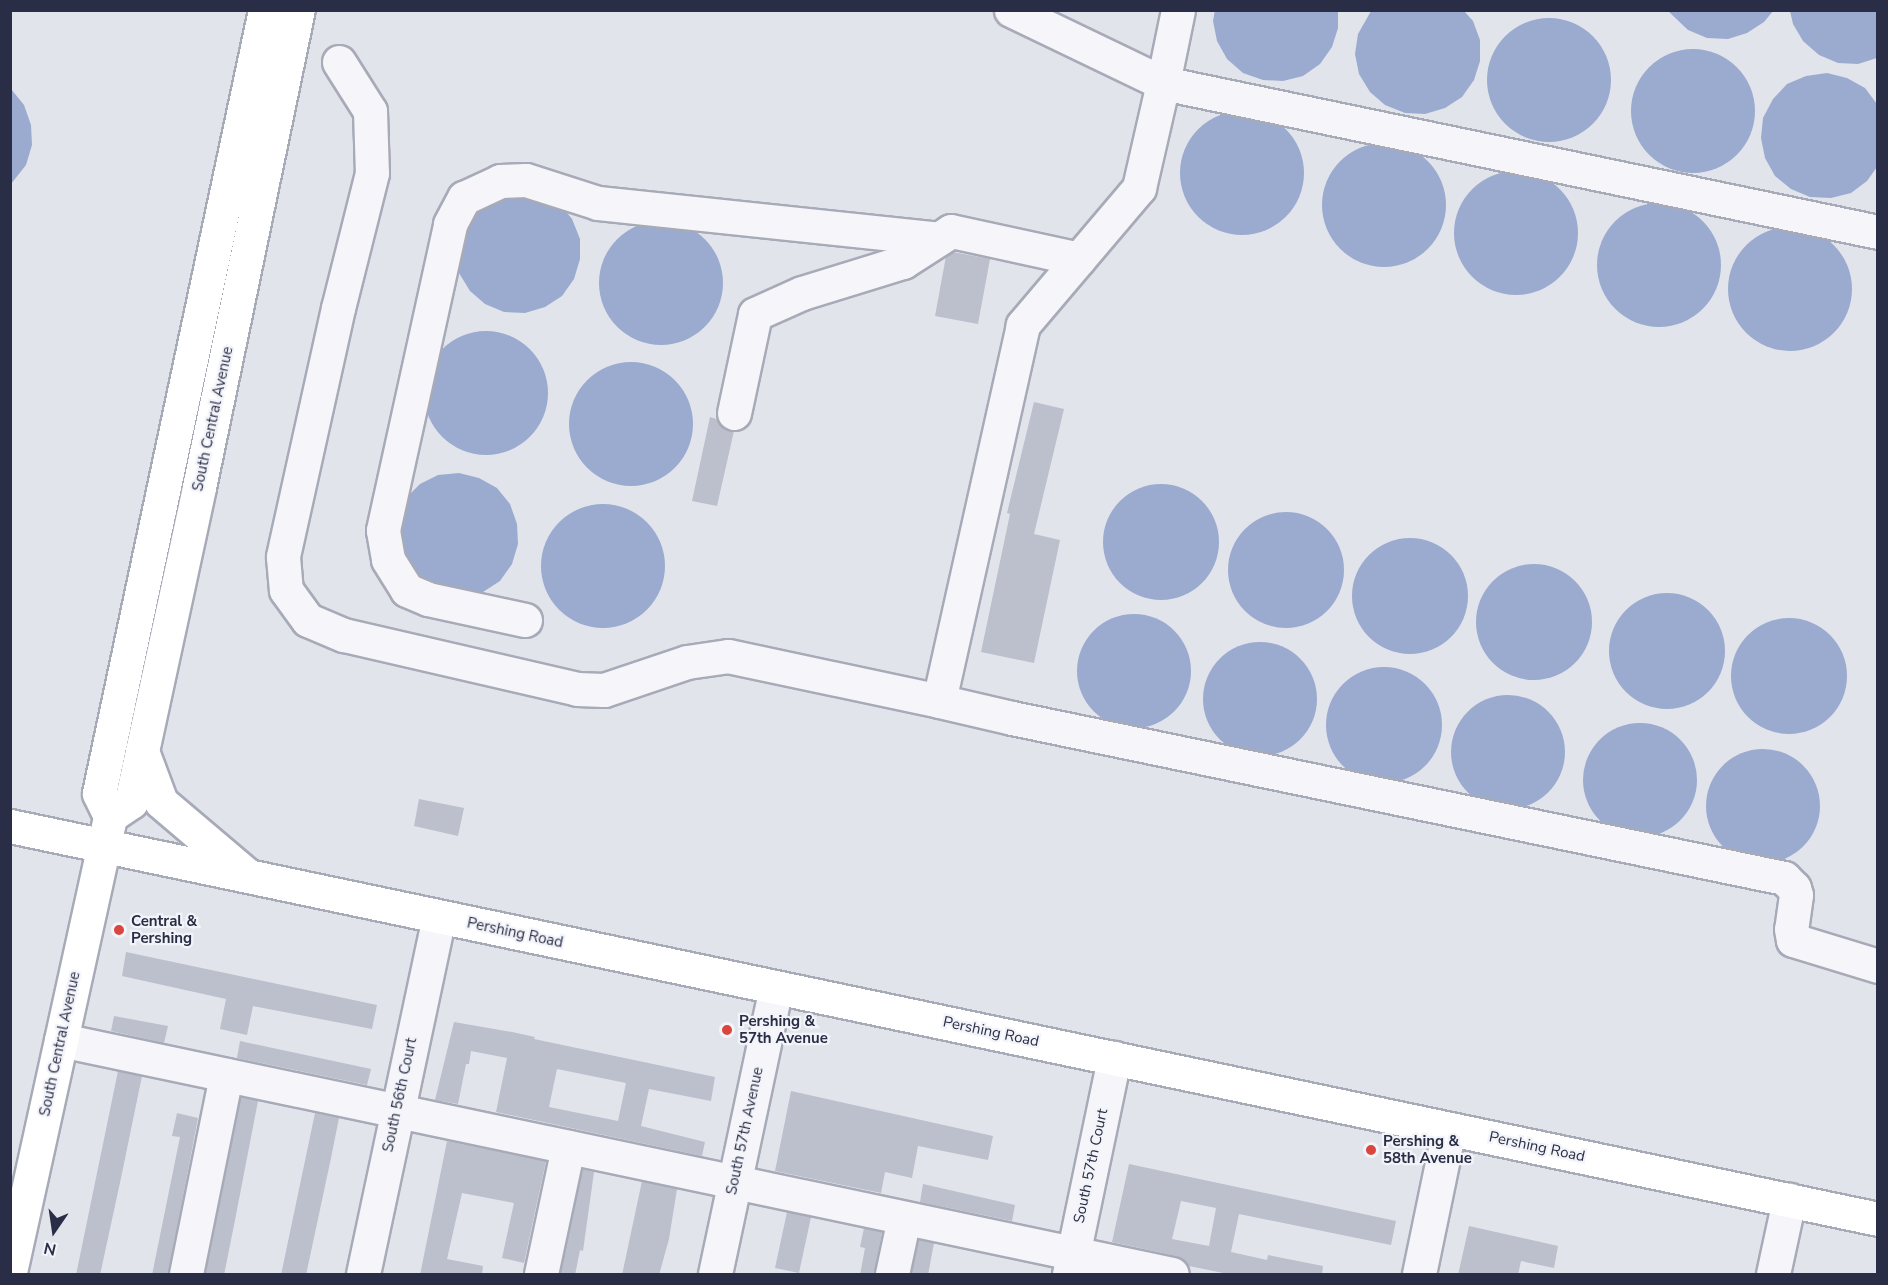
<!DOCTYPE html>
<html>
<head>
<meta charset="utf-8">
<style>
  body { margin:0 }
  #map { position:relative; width:1888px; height:1285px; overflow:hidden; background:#e2e4ec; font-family:"Nunito Sans",sans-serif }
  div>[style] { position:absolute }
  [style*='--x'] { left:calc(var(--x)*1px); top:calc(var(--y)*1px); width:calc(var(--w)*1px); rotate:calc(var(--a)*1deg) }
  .water>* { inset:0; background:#9baacf }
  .round { border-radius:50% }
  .building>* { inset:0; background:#bcbfcc }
  .roads { filter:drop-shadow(2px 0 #a7aab7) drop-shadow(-2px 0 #a7aab7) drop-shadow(0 2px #a7aab7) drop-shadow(0 -2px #a7aab7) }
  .minor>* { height:33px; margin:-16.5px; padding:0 16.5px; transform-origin:16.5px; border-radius:16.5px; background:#f6f6fa }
  .major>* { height:33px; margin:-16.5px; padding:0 16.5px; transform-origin:16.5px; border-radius:16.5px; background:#fff }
  .dots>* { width:16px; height:16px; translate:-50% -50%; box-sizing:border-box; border:3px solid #f3f4f9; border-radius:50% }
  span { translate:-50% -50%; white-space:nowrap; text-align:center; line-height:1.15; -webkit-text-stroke:4.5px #f3f4f9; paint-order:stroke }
  .street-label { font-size:15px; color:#292e46 }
  .poi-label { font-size:15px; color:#292e46; font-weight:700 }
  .left { translate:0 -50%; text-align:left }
  .frame { position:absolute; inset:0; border:12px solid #292e46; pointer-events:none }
  .north { position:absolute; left:24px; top:1201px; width:60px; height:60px; -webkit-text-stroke:4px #f3f4f9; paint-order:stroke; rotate:193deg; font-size:16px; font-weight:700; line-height:24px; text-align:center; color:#292e46 }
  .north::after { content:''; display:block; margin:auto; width:21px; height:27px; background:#292e46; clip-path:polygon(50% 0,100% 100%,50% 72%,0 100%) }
</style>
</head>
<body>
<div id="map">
  <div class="water">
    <i style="clip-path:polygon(1215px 10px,1338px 11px,1338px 28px,1332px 47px,1320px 64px,1303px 76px,1283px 81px,1263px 80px,1243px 73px,1227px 59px,1217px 41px,1213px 21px)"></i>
    <i style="clip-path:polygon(1371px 11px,1464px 11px,1473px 21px,1480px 40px,1480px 61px,1474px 80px,1462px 97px,1445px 108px,1425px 114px,1405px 113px,1385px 105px,1370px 92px,1359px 74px,1355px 54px,1358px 34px)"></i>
    <i style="clip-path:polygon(1668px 11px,1773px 11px,1764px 22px,1747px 33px,1728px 39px,1707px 38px,1688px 30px)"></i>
    <i style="clip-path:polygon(1790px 11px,1877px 11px,1877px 58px,1858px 64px,1838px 63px,1819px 55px,1803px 41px,1793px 24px)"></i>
    <i class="round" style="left:1487px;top:18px;width:124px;height:124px"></i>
    <i class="round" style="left:1631px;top:49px;width:124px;height:124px"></i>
    <i style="clip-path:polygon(1827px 73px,1847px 78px,1865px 88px,1877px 104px,1877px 167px,1867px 181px,1851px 193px,1831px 198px,1810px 197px,1791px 189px,1775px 176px,1765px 158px,1761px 138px,1763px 118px,1773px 99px,1787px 84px,1806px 76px)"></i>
    <i style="clip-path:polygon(11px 89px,24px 105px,31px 125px,32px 145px,26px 165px,11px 184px)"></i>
    <i class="round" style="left:1180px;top:111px;width:124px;height:124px"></i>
    <i class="round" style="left:1322px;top:143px;width:124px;height:124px"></i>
    <i class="round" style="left:1454px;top:171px;width:124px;height:124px"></i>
    <i style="clip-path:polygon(501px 190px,559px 203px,572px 219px,580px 239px,580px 259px,574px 279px,562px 296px,545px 307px,525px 313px,504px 312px,485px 304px,470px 291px,459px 273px,455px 253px,467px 214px)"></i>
    <i class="round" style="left:1597px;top:203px;width:124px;height:124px"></i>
    <i class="round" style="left:599px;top:221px;width:124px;height:124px"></i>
    <i class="round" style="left:1728px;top:227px;width:124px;height:124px"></i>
    <i class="round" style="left:424px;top:331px;width:124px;height:124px"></i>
    <i class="round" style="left:569px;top:362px;width:124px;height:124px"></i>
    <i style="clip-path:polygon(459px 473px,479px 478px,497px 488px,510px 504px,517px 524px,518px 544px,512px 564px,500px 581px,483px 592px,463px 598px,408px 576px,396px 517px,405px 499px,420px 484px,438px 475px)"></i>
    <i class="round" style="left:1103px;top:484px;width:116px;height:116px"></i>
    <i class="round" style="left:541px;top:504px;width:124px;height:124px"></i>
    <i class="round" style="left:1228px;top:512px;width:116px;height:116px"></i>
    <i class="round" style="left:1352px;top:538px;width:116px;height:116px"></i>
    <i class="round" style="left:1476px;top:564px;width:116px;height:116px"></i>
    <i class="round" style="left:1609px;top:593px;width:116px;height:116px"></i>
    <i class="round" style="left:1077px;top:614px;width:114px;height:114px"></i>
    <i class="round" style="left:1731px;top:618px;width:116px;height:116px"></i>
    <i class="round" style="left:1203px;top:642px;width:114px;height:114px"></i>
    <i class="round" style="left:1326px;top:667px;width:116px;height:116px"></i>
    <i class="round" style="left:1451px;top:695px;width:114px;height:114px"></i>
    <i class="round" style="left:1583px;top:723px;width:114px;height:114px"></i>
    <i class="round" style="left:1706px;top:749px;width:114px;height:114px"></i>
  </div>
  <div class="building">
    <i style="clip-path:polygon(953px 252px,990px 259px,978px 324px,935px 316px,946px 256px)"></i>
    <i style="clip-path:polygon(1034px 402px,1064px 409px,1034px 534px,1060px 540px,1034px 663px,981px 652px,1010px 514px,1007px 513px)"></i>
    <i style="clip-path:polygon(710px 417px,716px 419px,722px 427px,734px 431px,717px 506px,692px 501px)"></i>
    <i style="clip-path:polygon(419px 799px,464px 808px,458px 836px,414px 826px)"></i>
    <i style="clip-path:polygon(126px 952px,377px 1005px,372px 1029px,253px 1006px,247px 1035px,220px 1029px,226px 999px,122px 976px)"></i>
    <i style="clip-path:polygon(114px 1016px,168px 1026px,164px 1043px,111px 1031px)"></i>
    <i style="clip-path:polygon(evenodd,454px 1022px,512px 1032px,535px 1037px,534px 1039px,715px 1077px,711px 1101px,649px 1089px,641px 1126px,705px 1142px,702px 1156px,496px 1112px,507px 1058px,471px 1051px,469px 1064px,466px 1064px,458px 1104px,435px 1100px,454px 1022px,557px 1069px,626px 1083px,618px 1121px,549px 1107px,557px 1069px)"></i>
    <i style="clip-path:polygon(240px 1041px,371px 1069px,367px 1085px,237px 1058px)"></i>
    <i style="clip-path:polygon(118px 1071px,142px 1076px,121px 1178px,100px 1275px,76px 1275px)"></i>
    <i style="clip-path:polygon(791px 1091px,993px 1136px,988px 1160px,918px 1146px,912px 1178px,885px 1172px,881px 1193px,775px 1171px)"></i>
    <i style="clip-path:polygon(241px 1097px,258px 1101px,235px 1220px,224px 1275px,205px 1275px)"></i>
    <i style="clip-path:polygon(177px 1113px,198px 1118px,168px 1275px,152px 1275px,180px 1137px,172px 1136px)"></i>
    <i style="clip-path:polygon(315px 1113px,339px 1118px,331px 1158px,306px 1275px,281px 1275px)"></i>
    <i style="clip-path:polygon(447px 1141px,546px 1161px,524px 1263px,502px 1258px,514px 1203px,462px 1193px,447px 1259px,483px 1266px,482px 1275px,420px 1275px)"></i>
    <i style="clip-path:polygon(evenodd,1129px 1164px,1396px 1221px,1391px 1245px,1239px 1214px,1231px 1252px,1267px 1260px,1268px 1255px,1323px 1266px,1322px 1275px,1233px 1275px,1189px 1266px,1176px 1256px,1112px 1242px,1129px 1164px,1181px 1201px,1216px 1208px,1209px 1246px,1172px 1239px,1181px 1201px)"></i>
    <i style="clip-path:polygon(582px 1169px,594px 1172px,583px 1251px,580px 1250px,575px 1275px,560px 1275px)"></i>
    <i style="clip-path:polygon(642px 1181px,677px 1189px,669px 1239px,659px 1275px,622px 1275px)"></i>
    <i style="clip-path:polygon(923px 1184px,1015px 1205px,1012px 1221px,920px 1202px)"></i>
    <i style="clip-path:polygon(787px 1212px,811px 1217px,799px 1273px,775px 1268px)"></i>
    <i style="clip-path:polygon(1469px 1226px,1558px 1246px,1554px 1268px,1521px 1261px,1518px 1275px,1458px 1275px)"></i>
    <i style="clip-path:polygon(864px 1228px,882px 1232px,874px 1275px,860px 1275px,865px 1248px,860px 1247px)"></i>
    <i style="clip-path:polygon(919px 1240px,934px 1243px,928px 1275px,911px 1275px)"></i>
  </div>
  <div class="roads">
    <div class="minor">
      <i style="--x:1011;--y:10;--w:169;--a:25.7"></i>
      <i style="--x:1163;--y:83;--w:108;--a:102.9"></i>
      <i style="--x:1139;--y:188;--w:180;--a:130.3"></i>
      <i style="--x:1023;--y:325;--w:385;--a:102.6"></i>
      <i style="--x:939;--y:701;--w:75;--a:13.1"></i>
      <i style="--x:1012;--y:718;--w:788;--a:11.71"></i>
      <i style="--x:1784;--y:878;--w:14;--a:45"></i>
      <i style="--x:1794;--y:888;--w:7;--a:74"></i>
      <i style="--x:1796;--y:895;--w:34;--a:98"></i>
      <i style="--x:1791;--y:929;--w:11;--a:80"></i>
      <i style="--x:1793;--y:940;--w:89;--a:17"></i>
      <i style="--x:1178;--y:10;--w:75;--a:101.6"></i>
      <i style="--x:1163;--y:83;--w:730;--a:11.77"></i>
      <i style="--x:339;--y:62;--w:58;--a:57.7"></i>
      <i style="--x:370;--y:111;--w:62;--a:88.2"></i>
      <i style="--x:372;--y:173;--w:139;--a:104.1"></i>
      <i style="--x:338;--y:308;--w:255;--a:102.5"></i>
      <i style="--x:283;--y:557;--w:33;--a:85"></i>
      <i style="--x:286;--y:590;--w:37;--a:54"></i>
      <i style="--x:308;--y:620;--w:39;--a:23"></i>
      <i style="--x:344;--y:635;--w:239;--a:13"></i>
      <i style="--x:577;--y:689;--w:27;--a:2"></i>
      <i style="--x:604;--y:690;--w:88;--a:-18.6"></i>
      <i style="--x:687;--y:662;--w:41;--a:-8.3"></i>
      <i style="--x:728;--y:656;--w:216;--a:12"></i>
      <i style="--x:734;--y:413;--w:101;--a:-78"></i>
      <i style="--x:755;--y:314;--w:51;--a:-24.1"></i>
      <i style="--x:802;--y:293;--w:106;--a:-17.1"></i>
      <i style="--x:903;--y:262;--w:57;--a:-32.9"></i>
      <i style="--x:951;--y:231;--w:131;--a:12.3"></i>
      <i style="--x:525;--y:620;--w:99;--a:-167.8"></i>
      <i style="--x:428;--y:599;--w:23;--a:-157"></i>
      <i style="--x:407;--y:590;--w:36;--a:-122"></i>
      <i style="--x:388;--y:559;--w:29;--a:-100"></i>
      <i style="--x:383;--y:530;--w:313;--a:-77.6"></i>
      <i style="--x:450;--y:224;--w:30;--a:-62"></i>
      <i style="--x:464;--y:198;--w:40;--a:-25"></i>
      <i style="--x:500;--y:181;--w:26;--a:-2"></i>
      <i style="--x:526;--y:180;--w:76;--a:17.7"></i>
      <i style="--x:598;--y:203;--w:342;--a:6"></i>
      <i style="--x:61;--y:1040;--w:1135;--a:11.89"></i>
      <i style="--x:186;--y:1274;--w:203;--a:-78.6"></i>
      <i style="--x:363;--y:1274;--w:365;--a:-78"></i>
      <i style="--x:541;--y:1274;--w:130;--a:-78"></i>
      <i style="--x:715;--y:1274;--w:292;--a:-78"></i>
      <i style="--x:892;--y:1274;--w:57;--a:-77.9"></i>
      <i style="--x:1069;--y:1274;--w:221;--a:-78.2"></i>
      <i style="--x:1419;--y:1274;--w:148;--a:-78.3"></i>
      <i style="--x:1773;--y:1274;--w:76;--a:-77.8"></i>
    </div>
    <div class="major">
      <i style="--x:142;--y:751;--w:54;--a:69.6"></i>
      <i style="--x:161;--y:802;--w:111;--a:40.3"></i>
      <i style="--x:110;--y:816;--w:25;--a:-34"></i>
      <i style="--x:131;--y:802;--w:322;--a:-77.8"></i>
      <i style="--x:199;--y:487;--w:487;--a:-78.3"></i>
      <i style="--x:10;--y:826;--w:1909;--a:11.88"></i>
      <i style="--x:10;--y:1272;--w:467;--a:-77.6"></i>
      <i style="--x:110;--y:816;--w:25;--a:-116"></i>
      <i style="--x:99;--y:793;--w:800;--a:-78.03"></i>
    </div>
  </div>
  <div class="dots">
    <i style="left:119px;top:930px;background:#da453e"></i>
    <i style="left:727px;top:1030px;background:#da453e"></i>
    <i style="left:1371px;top:1150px;background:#da453e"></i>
  </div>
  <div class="street-label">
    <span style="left:213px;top:419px;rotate:-78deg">South Central Avenue</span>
    <span style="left:515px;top:933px;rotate:12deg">Pershing Road</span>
    <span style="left:991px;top:1032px;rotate:12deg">Pershing Road</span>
    <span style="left:60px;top:1044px;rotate:-78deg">South Central Avenue</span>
    <span style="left:400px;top:1095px;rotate:-78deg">South 56th Court</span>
    <span style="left:745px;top:1131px;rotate:-78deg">South 57th Avenue</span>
    <span style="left:1537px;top:1147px;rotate:12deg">Pershing Road</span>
    <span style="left:1091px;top:1166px;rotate:-78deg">South 57th Court</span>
  </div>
  <div class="poi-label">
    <span class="left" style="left:131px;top:930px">Central &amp;<br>Pershing</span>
    <span class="left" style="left:739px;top:1030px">Pershing &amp;<br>57th Avenue</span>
    <span class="left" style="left:1383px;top:1150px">Pershing &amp;<br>58th Avenue</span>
  </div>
  <div class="frame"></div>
  <div class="north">N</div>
</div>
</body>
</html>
